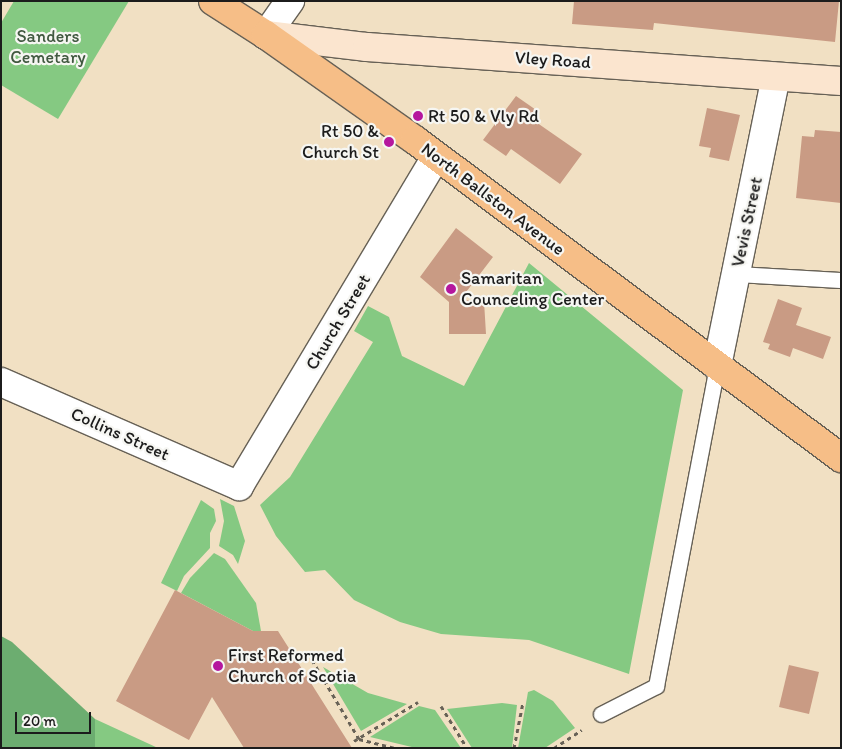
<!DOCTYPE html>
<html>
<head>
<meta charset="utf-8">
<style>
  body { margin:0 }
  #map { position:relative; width:842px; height:749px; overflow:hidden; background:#f1e0c3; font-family:Itim,sans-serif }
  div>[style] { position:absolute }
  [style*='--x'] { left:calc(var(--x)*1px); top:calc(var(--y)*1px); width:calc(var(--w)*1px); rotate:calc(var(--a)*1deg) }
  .green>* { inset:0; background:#85c982 }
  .forest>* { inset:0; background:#6cad70 }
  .building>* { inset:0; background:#c99b84 }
  .path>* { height:3px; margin-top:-1.5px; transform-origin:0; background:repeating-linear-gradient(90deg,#676156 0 4px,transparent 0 8px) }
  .roads { filter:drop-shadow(1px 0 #676156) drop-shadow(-1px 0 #676156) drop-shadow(0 1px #676156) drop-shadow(0 -1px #676156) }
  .lane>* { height:15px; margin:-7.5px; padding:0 7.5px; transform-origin:7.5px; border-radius:7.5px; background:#fff }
  .street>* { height:28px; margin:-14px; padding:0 14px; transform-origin:14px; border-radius:14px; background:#fff }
  .secondary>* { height:28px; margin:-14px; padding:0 14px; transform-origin:14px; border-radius:14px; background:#fbe5cf }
  .primary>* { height:28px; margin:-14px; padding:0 14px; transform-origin:14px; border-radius:14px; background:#f6be87 }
  .dots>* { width:14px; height:14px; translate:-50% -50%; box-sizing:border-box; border:2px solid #f6f6f2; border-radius:50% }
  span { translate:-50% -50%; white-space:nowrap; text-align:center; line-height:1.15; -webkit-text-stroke:4.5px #f6f6f2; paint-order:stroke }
  .park-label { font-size:18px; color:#415940 }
  .street-label { font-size:18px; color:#1c1c1c }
  .poi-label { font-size:18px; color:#1c1c1c }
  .left { translate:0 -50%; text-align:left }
  .right { translate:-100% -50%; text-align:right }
  .frame { position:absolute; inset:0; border:2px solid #1c1c1c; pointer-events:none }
  .scale { position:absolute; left:15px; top:712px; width:76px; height:22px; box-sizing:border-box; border:2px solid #1c1c1c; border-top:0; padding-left:6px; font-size:15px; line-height:18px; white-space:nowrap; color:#1c1c1c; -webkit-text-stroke:4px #f6f6f2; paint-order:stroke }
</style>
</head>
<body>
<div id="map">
  <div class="green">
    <i style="clip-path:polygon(14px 1px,129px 1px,58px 119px,1px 85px,1px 23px)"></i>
    <i style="clip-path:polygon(529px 263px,683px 390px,629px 674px,529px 640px,441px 634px,400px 622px,354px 600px,325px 570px,305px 572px,276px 536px,260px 505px,290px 477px,373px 342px,354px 331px,368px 306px,389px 317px,402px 356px,464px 386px)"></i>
    <i style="clip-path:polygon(220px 499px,234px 506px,245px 541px,238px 564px,233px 555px,219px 546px,224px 521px)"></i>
    <i style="clip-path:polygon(201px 500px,214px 509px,216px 521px,210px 533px,210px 548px,184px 576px,177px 591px,161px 583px)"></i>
    <i style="clip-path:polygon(214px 553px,225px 559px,256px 603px,261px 631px,253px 631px,181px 593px,190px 578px)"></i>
    <i style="clip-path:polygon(323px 667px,368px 693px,407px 704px,361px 731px)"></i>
    <i style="clip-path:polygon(534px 690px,553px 701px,575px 728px,545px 748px,518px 748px,528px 692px)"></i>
    <i style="clip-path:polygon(502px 703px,517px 705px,512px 748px,472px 748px,447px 709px)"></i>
    <i style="clip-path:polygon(419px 706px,435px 710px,461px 748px,416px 748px,370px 737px)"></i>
    <i style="clip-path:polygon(95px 719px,158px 748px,95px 748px)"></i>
  </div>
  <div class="forest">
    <i style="clip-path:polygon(1px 636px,12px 642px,95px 719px,95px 748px,1px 748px)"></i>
  </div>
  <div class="building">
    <i style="clip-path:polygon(574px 1px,839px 1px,835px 42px,654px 23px,653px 30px,572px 24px)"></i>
    <i style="clip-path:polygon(516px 96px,539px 112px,533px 120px,582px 154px,560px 184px,511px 149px,506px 156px,483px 140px)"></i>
    <i style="clip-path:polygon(707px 108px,740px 115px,729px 161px,709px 157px,711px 148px,699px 146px)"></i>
    <i style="clip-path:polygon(815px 130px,841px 132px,841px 203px,796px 198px,802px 136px,814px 137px)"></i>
    <i style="clip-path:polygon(456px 228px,493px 257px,460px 300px,484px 301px,486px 334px,449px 334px,449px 302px,420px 277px)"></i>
    <i style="clip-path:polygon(778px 299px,802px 308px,796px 325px,831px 337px,823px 359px,793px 348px,790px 357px,768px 349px,770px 344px,763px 342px)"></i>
    <i style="clip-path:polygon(175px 590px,253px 631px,278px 631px,352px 748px,244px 748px,212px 697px,189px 740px,116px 701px)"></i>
    <i style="clip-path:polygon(789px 665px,819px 672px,809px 714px,779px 707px)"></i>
  </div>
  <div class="path">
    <i style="--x:308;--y:653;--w:100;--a:59.3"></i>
    <i style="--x:359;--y:739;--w:38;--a:14"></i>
    <i style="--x:441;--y:706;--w:49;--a:58.2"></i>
    <i style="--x:354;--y:741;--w:75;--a:-31.4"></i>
    <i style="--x:514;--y:748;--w:47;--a:-78.9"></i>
    <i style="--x:554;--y:748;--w:33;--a:-33"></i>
  </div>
  <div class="roads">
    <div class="lane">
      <i style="--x:736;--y:274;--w:105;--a:3.3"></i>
      <i style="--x:601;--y:714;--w:62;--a:-27"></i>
      <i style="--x:656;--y:686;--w:326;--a:-79.2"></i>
    </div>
    <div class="street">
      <i style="--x:266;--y:35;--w:42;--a:-54.8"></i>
      <i style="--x:717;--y:366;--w:295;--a:-78.5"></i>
      <i style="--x:1;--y:382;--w:260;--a:23.6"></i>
      <i style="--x:239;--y:486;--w:383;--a:-59.1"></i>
    </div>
    <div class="secondary">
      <i style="--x:266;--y:35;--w:102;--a:6.8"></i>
      <i style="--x:367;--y:47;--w:475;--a:4.1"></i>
    </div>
    <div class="primary">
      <i style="--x:213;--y:1;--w:63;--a:32.7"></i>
      <i style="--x:266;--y:35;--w:182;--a:35.2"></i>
      <i style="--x:415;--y:140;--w:532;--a:36.74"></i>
    </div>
  </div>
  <div class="dots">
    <i style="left:418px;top:116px;background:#b5179e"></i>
    <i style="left:389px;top:142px;background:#b5179e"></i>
    <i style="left:451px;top:289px;background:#b5179e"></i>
    <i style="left:218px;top:666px;background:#b5179e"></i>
  </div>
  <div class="park-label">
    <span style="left:48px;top:47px">Sanders<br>Cemetary</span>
  </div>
  <div class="street-label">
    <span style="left:553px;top:60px;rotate:4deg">Vley Road</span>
    <span style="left:493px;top:199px;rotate:37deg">North Ballston Avenue</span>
    <span style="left:747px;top:222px;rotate:-78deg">Vevis Street</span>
    <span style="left:338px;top:322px;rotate:-59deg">Church Street</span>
    <span style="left:120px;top:434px;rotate:24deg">Collins Street</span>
  </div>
  <div class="poi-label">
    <span class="left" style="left:428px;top:116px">Rt 50 &amp; Vly Rd</span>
    <span class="right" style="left:379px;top:142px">Rt 50 &amp;<br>Church St</span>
    <span class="left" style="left:461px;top:289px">Samaritan<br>Counceling Center</span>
    <span class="left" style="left:228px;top:666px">First Reformed<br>Church of Scotia</span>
  </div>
  <div class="frame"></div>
  <div class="scale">20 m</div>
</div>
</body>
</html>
